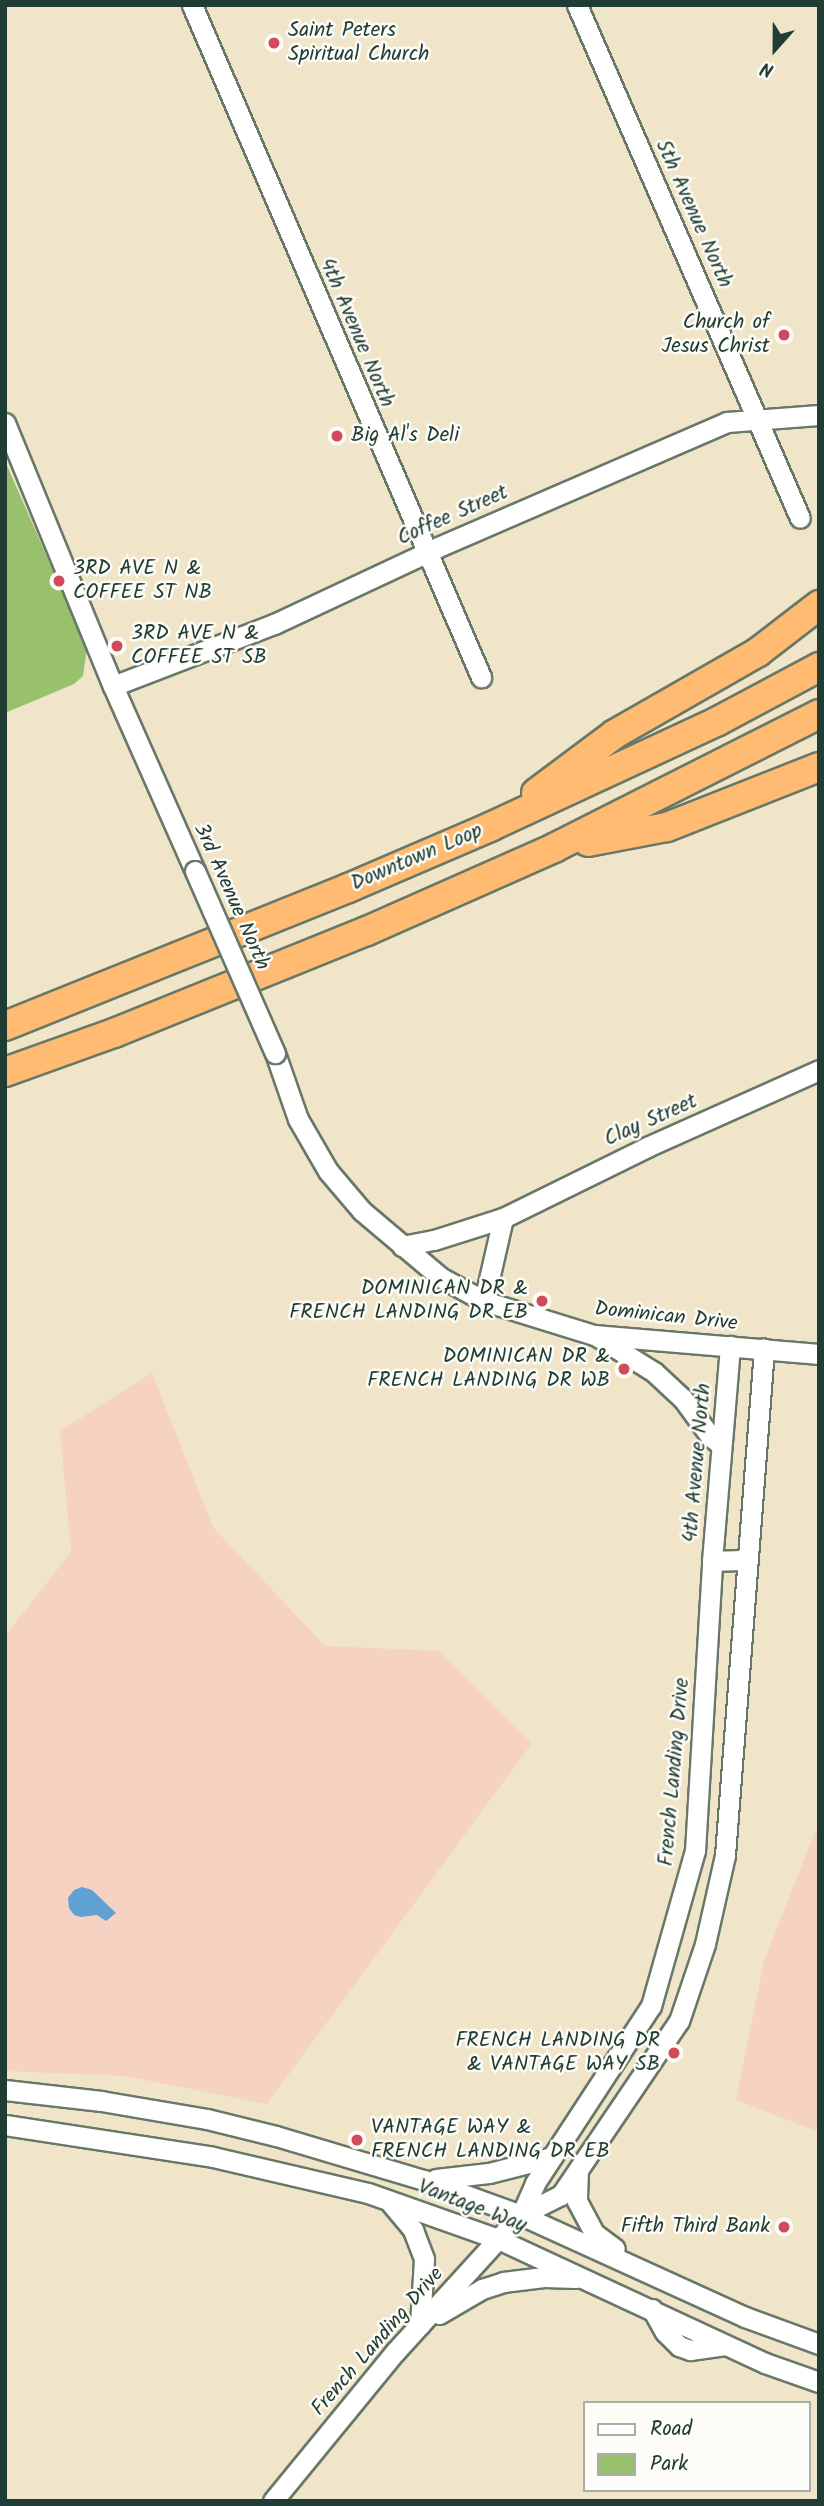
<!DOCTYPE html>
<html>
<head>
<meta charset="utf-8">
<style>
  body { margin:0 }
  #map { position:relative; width:824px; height:2506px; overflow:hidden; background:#f0e5c9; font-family:Kalam,sans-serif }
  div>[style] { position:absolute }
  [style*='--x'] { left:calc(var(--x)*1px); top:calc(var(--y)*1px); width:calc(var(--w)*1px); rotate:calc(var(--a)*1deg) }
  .built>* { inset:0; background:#f5d2c2 }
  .green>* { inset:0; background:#99c16d }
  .water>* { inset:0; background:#60a1d3 }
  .roads { filter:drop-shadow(2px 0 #687868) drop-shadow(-2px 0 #687868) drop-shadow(0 2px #687868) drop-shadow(0 -2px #687868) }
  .minor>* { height:19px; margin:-9.5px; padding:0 9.5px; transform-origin:9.5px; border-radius:9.5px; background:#fff }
  .highway>* { height:28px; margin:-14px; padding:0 14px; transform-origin:14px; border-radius:14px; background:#febb71 }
  .bridges { filter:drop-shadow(2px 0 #687868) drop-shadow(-2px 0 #687868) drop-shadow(0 2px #687868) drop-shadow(0 -2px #687868) }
  .minor-bridge>* { height:19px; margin:-9.5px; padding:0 9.5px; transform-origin:9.5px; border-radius:9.5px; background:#fff }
  .dots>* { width:19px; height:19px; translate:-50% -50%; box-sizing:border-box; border:4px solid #fdfcf7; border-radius:50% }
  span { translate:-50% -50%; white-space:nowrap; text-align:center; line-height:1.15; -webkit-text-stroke:5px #fdfcf7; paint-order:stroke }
  .poi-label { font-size:21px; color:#1f3d34 }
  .left { translate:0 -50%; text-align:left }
  .right { translate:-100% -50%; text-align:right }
  .street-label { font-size:21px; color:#1f3d34 }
  .frame { position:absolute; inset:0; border:7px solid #1f3d34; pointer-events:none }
  .legend { position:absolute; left:583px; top:2401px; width:228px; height:91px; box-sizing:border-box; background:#fdfcf7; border:2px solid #a4b0a9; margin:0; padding:9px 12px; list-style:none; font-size:21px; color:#1f3d34 }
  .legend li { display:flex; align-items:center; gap:14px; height:35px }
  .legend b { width:35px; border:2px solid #a4b0a9 }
  .north { position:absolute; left:740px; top:14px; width:70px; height:70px; -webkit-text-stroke:5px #fdfcf7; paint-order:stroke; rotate:201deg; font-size:19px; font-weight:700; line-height:28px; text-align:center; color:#1f3d34 }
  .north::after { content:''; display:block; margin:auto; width:24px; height:32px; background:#1f3d34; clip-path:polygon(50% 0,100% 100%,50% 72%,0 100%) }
</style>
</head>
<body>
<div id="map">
  <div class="built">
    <i style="clip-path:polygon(152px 1373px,213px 1527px,325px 1646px,440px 1651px,532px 1743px,267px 2104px,125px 2076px,5px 2071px,5px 1636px,71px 1552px,60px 1431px)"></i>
    <i style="clip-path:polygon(819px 1822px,819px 2132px,736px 2100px,764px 1961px)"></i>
  </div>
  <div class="green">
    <i style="clip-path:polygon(5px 461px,87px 648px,83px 676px,74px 684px,5px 713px)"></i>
  </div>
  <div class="water">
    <i style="clip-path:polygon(82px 1887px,92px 1890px,116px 1913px,106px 1921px,97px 1915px,81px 1917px,74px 1915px,69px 1908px,68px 1898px,74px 1890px)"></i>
  </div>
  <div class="roads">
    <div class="minor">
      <i style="--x:192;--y:5;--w:732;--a:66.73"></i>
      <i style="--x:577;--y:5;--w:559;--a:66.51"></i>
      <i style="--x:5;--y:423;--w:284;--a:67.7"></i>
      <i style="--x:113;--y:686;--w:202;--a:66.1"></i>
      <i style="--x:113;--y:686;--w:173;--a:-21.1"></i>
      <i style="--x:274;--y:624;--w:179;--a:-25.1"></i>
      <i style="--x:436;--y:548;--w:317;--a:-23.4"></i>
      <i style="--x:727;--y:422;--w:92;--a:-4.4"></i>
      <i style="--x:275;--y:1053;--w:70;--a:70.8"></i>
      <i style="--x:298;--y:1119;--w:60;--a:60"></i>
      <i style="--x:328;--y:1171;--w:52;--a:49.6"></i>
      <i style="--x:362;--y:1211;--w:102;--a:40.2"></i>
      <i style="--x:440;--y:1277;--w:50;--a:28.6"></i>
      <i style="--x:484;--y:1301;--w:115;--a:17.2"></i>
      <i style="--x:594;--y:1335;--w:226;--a:4.8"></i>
      <i style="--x:402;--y:1246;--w:33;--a:-11"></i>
      <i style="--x:434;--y:1240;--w:72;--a:-17.7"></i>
      <i style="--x:503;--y:1218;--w:161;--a:-26.2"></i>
      <i style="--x:647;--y:1147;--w:188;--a:-24.1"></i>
      <i style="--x:484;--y:1301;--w:85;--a:-77.1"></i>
      <i style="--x:598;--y:1337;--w:66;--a:32"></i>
      <i style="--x:654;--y:1372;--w:40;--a:43"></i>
      <i style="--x:683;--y:1399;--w:46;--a:53.9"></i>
      <i style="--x:710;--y:1436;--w:14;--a:39"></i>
      <i style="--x:712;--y:1561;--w:36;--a:-2"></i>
      <i style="--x:5;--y:2090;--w:97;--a:6.5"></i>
      <i style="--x:101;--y:2101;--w:108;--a:9.6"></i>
      <i style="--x:207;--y:2119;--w:71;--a:13.8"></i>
      <i style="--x:276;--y:2136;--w:154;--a:16.6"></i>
      <i style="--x:424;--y:2180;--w:103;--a:19.8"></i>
      <i style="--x:521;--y:2215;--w:246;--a:24.5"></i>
      <i style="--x:745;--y:2317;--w:79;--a:20"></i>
      <i style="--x:5;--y:2125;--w:210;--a:8.7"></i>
      <i style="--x:213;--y:2157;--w:159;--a:13.1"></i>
      <i style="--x:368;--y:2193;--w:138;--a:19.5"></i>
      <i style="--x:498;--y:2239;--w:294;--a:24.9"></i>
      <i style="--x:765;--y:2363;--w:57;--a:19.4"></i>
      <i style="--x:578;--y:2170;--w:31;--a:92"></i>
      <i style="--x:577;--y:2201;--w:36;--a:62"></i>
      <i style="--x:594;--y:2233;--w:26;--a:37"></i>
      <i style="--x:436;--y:2179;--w:53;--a:-6.5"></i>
      <i style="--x:489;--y:2173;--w:65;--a:-14.3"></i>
      <i style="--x:389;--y:2201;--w:38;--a:50"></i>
      <i style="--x:413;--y:2230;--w:31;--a:69"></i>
      <i style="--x:424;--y:2259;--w:66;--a:93.5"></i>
      <i style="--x:521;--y:2215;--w:35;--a:-66"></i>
      <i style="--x:535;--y:2183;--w:212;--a:-56.8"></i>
      <i style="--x:651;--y:2006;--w:161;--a:-74.2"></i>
      <i style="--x:695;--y:1851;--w:290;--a:-86.6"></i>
      <i style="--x:712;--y:1561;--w:216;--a:-85.2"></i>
      <i style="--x:652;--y:2309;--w:26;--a:61"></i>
      <i style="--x:665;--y:2332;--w:20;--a:45"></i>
      <i style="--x:679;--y:2346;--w:12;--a:20"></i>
      <i style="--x:690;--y:2350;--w:34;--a:-8"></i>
      <i style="--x:439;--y:2314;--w:50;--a:-30.2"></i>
      <i style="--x:482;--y:2289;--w:22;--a:-18"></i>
      <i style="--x:503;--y:2282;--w:41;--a:-7"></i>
      <i style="--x:544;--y:2277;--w:32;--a:2"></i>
      <i style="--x:273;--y:2501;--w:193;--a:-50.7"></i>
      <i style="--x:395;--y:2352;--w:153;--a:-47.7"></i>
      <i style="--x:498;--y:2239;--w:33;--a:-46"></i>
      <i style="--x:521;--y:2215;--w:45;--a:-26.6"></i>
      <i style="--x:561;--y:2195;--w:210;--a:-55.9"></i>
      <i style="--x:679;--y:2021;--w:81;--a:-71.3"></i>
      <i style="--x:705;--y:1944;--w:91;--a:-77.3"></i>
      <i style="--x:725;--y:1855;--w:508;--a:-85.59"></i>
    </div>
    <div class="highway">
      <i style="--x:536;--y:793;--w:99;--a:-36.8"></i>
      <i style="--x:615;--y:734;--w:165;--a:-29.8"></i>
      <i style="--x:758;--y:652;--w:77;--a:-37.6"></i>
      <i style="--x:588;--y:842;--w:80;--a:-10.8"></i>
      <i style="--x:667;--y:827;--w:163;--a:-21.5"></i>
      <i style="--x:5;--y:1026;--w:370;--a:-21.9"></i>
      <i style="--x:348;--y:888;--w:155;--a:-23.2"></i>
      <i style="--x:490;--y:827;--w:251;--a:-24.9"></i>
      <i style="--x:718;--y:721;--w:115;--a:-28.1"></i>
      <i style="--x:5;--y:1072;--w:116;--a:-19.7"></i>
      <i style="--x:114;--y:1033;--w:273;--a:-22"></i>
      <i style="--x:367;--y:931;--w:205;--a:-23.9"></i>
      <i style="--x:554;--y:848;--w:297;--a:-26.8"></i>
    </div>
  </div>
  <div class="bridges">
    <div class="minor-bridge">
      <i style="--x:195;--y:871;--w:199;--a:66.3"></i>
    </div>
  </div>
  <div class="dots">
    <i style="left:274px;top:43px;background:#d1495b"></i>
    <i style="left:784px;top:335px;background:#d1495b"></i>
    <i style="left:337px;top:436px;background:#d1495b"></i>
    <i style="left:59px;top:581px;background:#d1495b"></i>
    <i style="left:117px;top:646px;background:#d1495b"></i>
    <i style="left:542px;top:1301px;background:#d1495b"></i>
    <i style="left:624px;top:1369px;background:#d1495b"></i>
    <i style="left:674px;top:2053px;background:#d1495b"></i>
    <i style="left:357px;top:2140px;background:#d1495b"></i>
    <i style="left:784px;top:2227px;background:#d1495b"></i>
  </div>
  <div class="poi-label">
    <span class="left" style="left:288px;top:43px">Saint Peters<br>Spiritual Church</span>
    <span class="right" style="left:770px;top:335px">Church of<br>Jesus Christ</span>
    <span class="left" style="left:351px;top:436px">Big Al's Deli</span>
    <span class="left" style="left:73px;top:581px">3RD AVE N &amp;<br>COFFEE ST NB</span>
    <span class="left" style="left:131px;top:646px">3RD AVE N &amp;<br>COFFEE ST SB</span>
    <span class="right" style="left:528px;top:1301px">DOMINICAN DR &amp;<br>FRENCH LANDING DR EB</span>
    <span class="right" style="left:610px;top:1369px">DOMINICAN DR &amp;<br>FRENCH LANDING DR WB</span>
    <span class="right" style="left:660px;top:2053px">FRENCH LANDING DR<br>&amp; VANTAGE WAY SB</span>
    <span class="left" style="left:371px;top:2140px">VANTAGE WAY &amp;<br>FRENCH LANDING DR EB</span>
    <span class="right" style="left:770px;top:2227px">Fifth Third Bank</span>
  </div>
  <div class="street-label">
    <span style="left:693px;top:214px;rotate:66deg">5th Avenue North</span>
    <span style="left:356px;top:333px;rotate:67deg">4th Avenue North</span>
    <span style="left:453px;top:516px;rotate:-24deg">Coffee Street</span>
    <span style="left:417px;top:858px;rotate:-23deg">Downtown Loop</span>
    <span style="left:231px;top:897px;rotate:66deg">3rd Avenue North</span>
    <span style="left:651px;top:1121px;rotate:-24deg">Clay Street</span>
    <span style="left:666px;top:1317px;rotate:6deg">Dominican Drive</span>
    <span style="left:698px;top:1463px;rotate:-85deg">4th Avenue North</span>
    <span style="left:675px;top:1772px;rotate:-85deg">French Landing Drive</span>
    <span style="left:472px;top:2207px;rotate:21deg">Vantage Way</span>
    <span style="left:378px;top:2342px;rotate:-49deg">French Landing Drive</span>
  </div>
  <div class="frame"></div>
  <ul class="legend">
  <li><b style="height:9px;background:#fff"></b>Road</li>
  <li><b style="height:19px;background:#99c16d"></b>Park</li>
  </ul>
  <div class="north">N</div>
</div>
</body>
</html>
